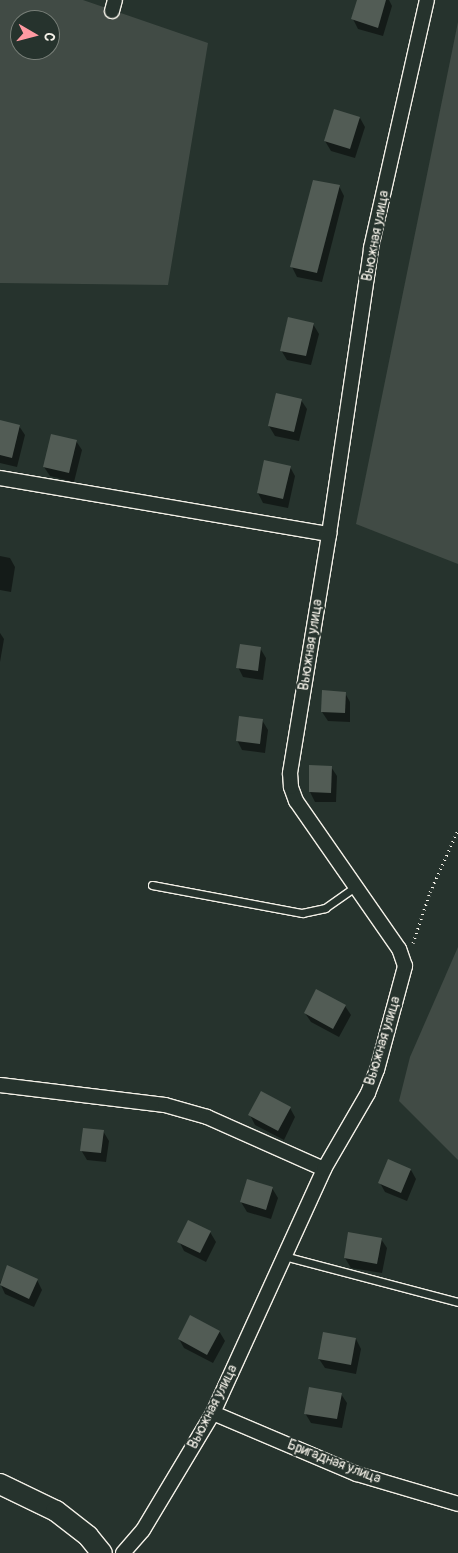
<!DOCTYPE html>
<html>
<head>
<meta charset="utf-8">
<style>
  body { margin:0 }
  #map { position:relative; width:458px; height:1553px; overflow:hidden; background:#26332d; font-family:Pangolin,sans-serif }
  div>[style] { position:absolute }
  [style*='--x'] { left:calc(var(--x)*1px); top:calc(var(--y)*1px); width:calc(var(--w)*1px); rotate:calc(var(--a)*1deg) }
  .green>* { inset:0; background:#414b45 }
  .shadow>* { inset:0; background:#0007 }
  .building>* { inset:0; background:#525c55 }
  .path>* { height:3px; margin-top:-1.5px; transform-origin:0; background:repeating-linear-gradient(90deg,#f4f1e8 0 1px,transparent 0 5px) }
  .roads { filter:drop-shadow(1px 0 #f4f1e8) drop-shadow(-1px 0 #f4f1e8) drop-shadow(0 1px #f4f1e8) drop-shadow(0 -1px #f4f1e8) }
  .lane>* { height:7px; margin:-3.5px; padding:0 3.5px; transform-origin:3.5px; border-radius:3.5px; background:#26332d }
  .street>* { height:14px; margin:-7px; padding:0 7px; transform-origin:7px; border-radius:7px; background:#26332d }
  .secondary>* { height:20px; margin:-10px; padding:0 10px; transform-origin:10px; border-radius:10px; background:#26332d }
  span { translate:-50% -50%; white-space:nowrap; text-align:center; line-height:1.15; -webkit-text-stroke:4px #26332d; paint-order:stroke }
  .street-label { font-size:14px; color:#f4f1e8 }
  .north { position:absolute; left:10px; top:10px; width:50px; height:50px; box-sizing:border-box; background:#26332d; border:1px solid #787f78; border-radius:50%; rotate:98deg; font-size:14px; font-weight:700; line-height:20px; text-align:center; color:#f4f1e8 }
  .north::after { content:''; display:block; margin:auto; width:18px; height:22px; background:#ff9aa2; clip-path:polygon(50% 0,100% 100%,50% 72%,0 100%) }
</style>
</head>
<body>
<div id="map">
  <div class="green">
    <i style="clip-path:polygon(evenodd,0 0,83px 0,208px 43px,168px 285px,0 283px,0 0,20px 20px,50px 20px,50px 50px,20px 50px,20px 20px)"></i>
    <i style="clip-path:polygon(458px 22px,458px 564px,356px 524px)"></i>
    <i style="clip-path:polygon(458px 947px,458px 1160px,399px 1101px,410px 1057px)"></i>
  </div>
  <div class="shadow">
    <i style="clip-path:polygon(359px 0,389px 0,392px 6px,383px 36px,358px 29px,353px 19px)"></i>
    <i style="clip-path:polygon(360px 118px,365px 127px,355px 158px,331px 151px,325px 141px)"></i>
    <i style="clip-path:polygon(339px 186px,344px 196px,322px 282px,297px 277px,292px 267px)"></i>
    <i style="clip-path:polygon(313px 324px,319px 334px,311px 365px,287px 360px,281px 350px)"></i>
    <i style="clip-path:polygon(301px 400px,307px 409px,299px 441px,275px 436px,269px 426px)"></i>
    <i style="clip-path:polygon(0 422px,19px 426px,25px 435px,17px 467px,0 463px)"></i>
    <i style="clip-path:polygon(76px 441px,82px 450px,74px 482px,50px 476px,44px 467px)"></i>
    <i style="clip-path:polygon(290px 467px,295px 476px,288px 508px,263px 503px,258px 493px)"></i>
    <i style="clip-path:polygon(0 556px,10px 558px,15px 567px,11px 592px,0 590px)"></i>
    <i style="clip-path:polygon(0 633px,4px 639px,0 662px)"></i>
    <i style="clip-path:polygon(260px 648px,266px 658px,263px 680px,243px 677px,238px 667px)"></i>
    <i style="clip-path:polygon(345px 693px,350px 702px,350px 722px,328px 721px,322px 712px)"></i>
    <i style="clip-path:polygon(262px 720px,268px 730px,265px 753px,242px 750px,237px 740px)"></i>
    <i style="clip-path:polygon(310px 767px,331px 767px,337px 776px,336px 802px,315px 802px,310px 792px)"></i>
    <i style="clip-path:polygon(345px 1006px,351px 1015px,339px 1037px,311px 1022px,305px 1013px)"></i>
    <i style="clip-path:polygon(290px 1108px,295px 1117px,284px 1140px,255px 1125px,250px 1115px)"></i>
    <i style="clip-path:polygon(103px 1131px,109px 1141px,106px 1162px,87px 1160px,81px 1150px)"></i>
    <i style="clip-path:polygon(411px 1170px,416px 1179px,407px 1201px,385px 1192px,380px 1183px)"></i>
    <i style="clip-path:polygon(272px 1188px,278px 1198px,271px 1219px,247px 1212px,241px 1202px)"></i>
    <i style="clip-path:polygon(210px 1232px,216px 1242px,206px 1262px,184px 1251px,179px 1241px)"></i>
    <i style="clip-path:polygon(381px 1239px,387px 1248px,382px 1273px,351px 1268px,345px 1258px)"></i>
    <i style="clip-path:polygon(8px 1267px,37px 1280px,42px 1290px,34px 1307px,5px 1294px,0 1283px)"></i>
    <i style="clip-path:polygon(219px 1331px,225px 1341px,213px 1363px,184px 1348px,179px 1339px)"></i>
    <i style="clip-path:polygon(356px 1339px,361px 1349px,356px 1374px,325px 1368px,319px 1359px)"></i>
    <i style="clip-path:polygon(341px 1394px,347px 1403px,342px 1428px,311px 1423px,305px 1413px)"></i>
  </div>
  <div class="building">
    <i style="clip-path:polygon(357px 0,386px 0,378px 28px,351px 19px)"></i>
    <i style="clip-path:polygon(334px 109px,360px 117px,350px 149px,324px 141px)"></i>
    <i style="clip-path:polygon(313px 180px,340px 185px,317px 273px,290px 267px)"></i>
    <i style="clip-path:polygon(288px 317px,314px 323px,306px 356px,280px 351px)"></i>
    <i style="clip-path:polygon(276px 393px,302px 399px,294px 432px,268px 426px)"></i>
    <i style="clip-path:polygon(0 420px,20px 425px,12px 458px,0 455px)"></i>
    <i style="clip-path:polygon(51px 434px,77px 440px,69px 473px,43px 467px)"></i>
    <i style="clip-path:polygon(264px 460px,291px 466px,283px 499px,257px 493px)"></i>
    <i style="clip-path:polygon(240px 644px,261px 647px,258px 671px,236px 668px)"></i>
    <i style="clip-path:polygon(322px 690px,346px 692px,345px 713px,321px 712px)"></i>
    <i style="clip-path:polygon(239px 716px,263px 719px,260px 744px,236px 741px)"></i>
    <i style="clip-path:polygon(309px 765px,332px 766px,331px 793px,309px 792px)"></i>
    <i style="clip-path:polygon(316px 989px,346px 1005px,333px 1029px,304px 1013px)"></i>
    <i style="clip-path:polygon(261px 1091px,291px 1107px,278px 1131px,248px 1115px)"></i>
    <i style="clip-path:polygon(83px 1128px,104px 1130px,101px 1153px,80px 1151px)"></i>
    <i style="clip-path:polygon(388px 1159px,411px 1169px,401px 1193px,378px 1183px)"></i>
    <i style="clip-path:polygon(247px 1179px,273px 1187px,266px 1210px,240px 1202px)"></i>
    <i style="clip-path:polygon(188px 1220px,211px 1231px,200px 1253px,177px 1242px)"></i>
    <i style="clip-path:polygon(348px 1232px,382px 1238px,377px 1264px,344px 1258px)"></i>
    <i style="clip-path:polygon(7px 1265px,38px 1279px,29px 1299px,0 1285px)"></i>
    <i style="clip-path:polygon(190px 1315px,220px 1331px,207px 1355px,178px 1339px)"></i>
    <i style="clip-path:polygon(323px 1332px,356px 1338px,351px 1365px,318px 1359px)"></i>
    <i style="clip-path:polygon(309px 1387px,342px 1393px,337px 1419px,304px 1414px)"></i>
  </div>
  <div class="path">
    <i style="--x:413;--y:943;--w:54;--a:-71.6"></i>
    <i style="--x:430;--y:892;--w:68;--a:-65.7"></i>
  </div>
  <div class="roads">
    <div class="lane">
      <i style="--x:152;--y:885;--w:153;--a:10.6"></i>
      <i style="--x:302;--y:913;--w:24;--a:-12"></i>
      <i style="--x:325;--y:908;--w:38;--a:-35"></i>
      <i style="--x:284;--y:1256;--w:180;--a:14.8"></i>
    </div>
    <div class="street">
      <i style="--x:112;--y:11;--w:11;--a:-75"></i>
      <i style="--x:0;--y:478;--w:334;--a:9.7"></i>
      <i style="--x:329;--y:534;--w:289;--a:-81.6"></i>
      <i style="--x:371;--y:248;--w:254;--a:-77.3"></i>
      <i style="--x:0;--y:1085;--w:166;--a:6.9"></i>
      <i style="--x:165;--y:1105;--w:44;--a:15.9"></i>
      <i style="--x:207;--y:1117;--w:128;--a:24"></i>
      <i style="--x:213;--y:1413;--w:156;--a:23"></i>
      <i style="--x:357;--y:1474;--w:105;--a:16.5"></i>
      <i style="--x:123;--y:1553;--w:30;--a:-49"></i>
      <i style="--x:143;--y:1530;--w:136;--a:-59.1"></i>
      <i style="--x:213;--y:1413;--w:268;--a:-65.5"></i>
      <i style="--x:324;--y:1169;--w:88;--a:-59.9"></i>
      <i style="--x:368;--y:1093;--w:25;--a:-69"></i>
      <i style="--x:377;--y:1070;--w:108;--a:-74.9"></i>
      <i style="--x:405;--y:966;--w:18;--a:-109"></i>
      <i style="--x:399;--y:949;--w:180;--a:-124.8"></i>
      <i style="--x:296;--y:801;--w:15;--a:-110"></i>
      <i style="--x:291;--y:787;--w:14;--a:-94"></i>
      <i style="--x:290;--y:773;--w:242;--a:-80.7"></i>
    </div>
    <div class="secondary">
      <i style="--x:0;--y:1484;--w:62;--a:25.7"></i>
      <i style="--x:56;--y:1511;--w:41;--a:38"></i>
      <i style="--x:88;--y:1536;--w:22;--a:51"></i>
    </div>
  </div>
  <div class="street-label">
    <span style="left:376px;top:236px;rotate:-79deg">Вьюжная улица</span>
    <span style="left:311px;top:645px;rotate:-81deg">Вьюжная улица</span>
    <span style="left:383px;top:1041px;rotate:-73deg">Вьюжная улица</span>
    <span style="left:213px;top:1407px;rotate:-63deg">Вьюжная улица</span>
    <span style="left:334px;top:1462px;rotate:21deg">Бригадная улица</span>
  </div>
  <div class="north">С</div>
</div>
</body>
</html>
